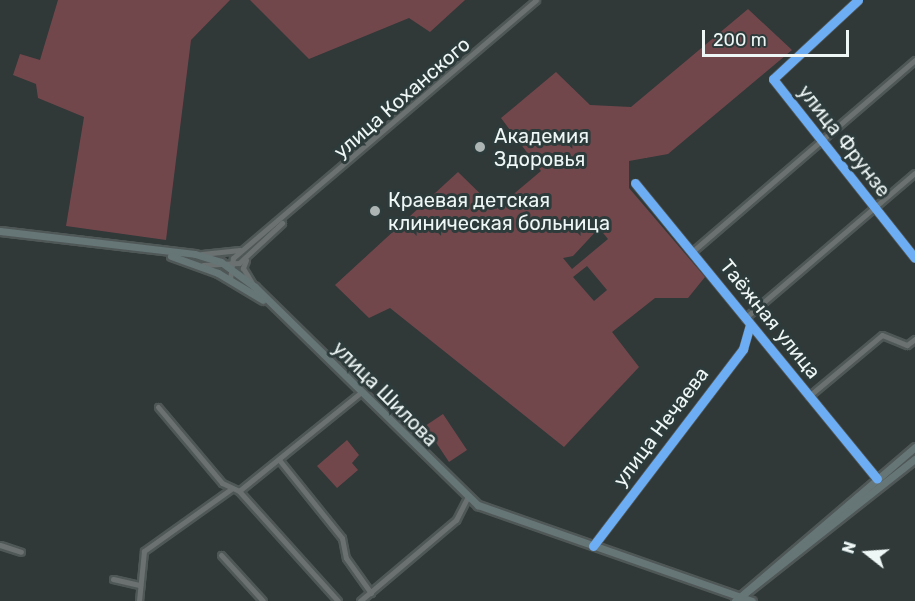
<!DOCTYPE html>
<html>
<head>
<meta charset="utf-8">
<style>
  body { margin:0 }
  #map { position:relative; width:915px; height:601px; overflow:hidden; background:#303838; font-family:Rubik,sans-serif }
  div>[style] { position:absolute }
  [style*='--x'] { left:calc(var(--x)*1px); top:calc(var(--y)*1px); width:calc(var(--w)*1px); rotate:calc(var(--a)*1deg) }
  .green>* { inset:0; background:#72474c }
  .roads { filter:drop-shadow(2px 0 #505757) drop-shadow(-2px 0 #505757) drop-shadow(0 2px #505757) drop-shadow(0 -2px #505757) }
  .minor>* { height:5px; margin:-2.5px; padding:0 2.5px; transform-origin:2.5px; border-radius:2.5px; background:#6b7171 }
  .major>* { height:7px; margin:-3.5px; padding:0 3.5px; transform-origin:3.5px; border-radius:3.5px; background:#667677 }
  .cycleway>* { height:9px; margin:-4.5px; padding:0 4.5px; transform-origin:4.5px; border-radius:4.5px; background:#6dadf4 }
  .dots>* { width:16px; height:16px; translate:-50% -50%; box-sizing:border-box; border:3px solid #2d3b3b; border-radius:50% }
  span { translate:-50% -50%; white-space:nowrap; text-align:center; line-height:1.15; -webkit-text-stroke:6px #2d3b3b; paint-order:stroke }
  .street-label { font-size:20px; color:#eef7f6 }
  .poi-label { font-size:20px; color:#eef7f6 }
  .left { translate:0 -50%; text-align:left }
  .north { position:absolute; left:837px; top:523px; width:60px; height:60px; -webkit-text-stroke:4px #2d3b3b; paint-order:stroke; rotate:287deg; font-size:16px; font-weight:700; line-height:24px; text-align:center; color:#eef7f6 }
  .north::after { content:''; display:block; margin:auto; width:21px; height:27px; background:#eef7f6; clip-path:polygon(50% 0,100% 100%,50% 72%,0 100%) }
  .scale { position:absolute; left:702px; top:30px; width:147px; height:27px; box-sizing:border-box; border:3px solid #eef7f6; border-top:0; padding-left:8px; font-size:18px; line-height:21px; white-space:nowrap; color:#eef7f6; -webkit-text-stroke:4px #2d3b3b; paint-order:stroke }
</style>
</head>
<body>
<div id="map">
  <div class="green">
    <i style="clip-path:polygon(58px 0,230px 0,191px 40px,166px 240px,66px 226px,84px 117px,38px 98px,36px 84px,13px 75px,20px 54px,40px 60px)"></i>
    <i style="clip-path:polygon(250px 0,465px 0,430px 32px,409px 18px,309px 59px)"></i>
    <i style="clip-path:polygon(evenodd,748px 9px,792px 50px,668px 154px,629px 161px,629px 188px,705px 277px,688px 298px,655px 298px,612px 332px,639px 367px,564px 447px,390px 308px,369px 318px,335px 285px,458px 172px,496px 209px,541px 171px,501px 118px,556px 72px,590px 105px,631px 107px,748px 9px,599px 228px,608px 239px,572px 269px,563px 258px,573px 256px,599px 228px,748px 9px,587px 266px,607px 290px,594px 301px,573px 277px,587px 266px)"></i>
    <i style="clip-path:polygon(443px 414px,467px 450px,449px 462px,425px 426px)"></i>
    <i style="clip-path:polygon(347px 440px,359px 455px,352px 463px,358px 470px,337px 488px,317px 466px)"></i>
  </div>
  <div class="roads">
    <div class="minor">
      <i style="--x:858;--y:0;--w:116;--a:137.1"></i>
      <i style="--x:773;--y:79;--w:228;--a:51.6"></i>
      <i style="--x:635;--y:183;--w:382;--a:50.7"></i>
      <i style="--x:693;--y:251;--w:293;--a:-40.7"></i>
      <i style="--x:202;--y:254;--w:38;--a:-6"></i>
      <i style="--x:246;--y:260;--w:9;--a:111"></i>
      <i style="--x:243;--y:268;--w:17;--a:59"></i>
      <i style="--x:203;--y:265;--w:36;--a:-3"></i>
      <i style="--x:239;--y:263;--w:59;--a:-42.9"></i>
      <i style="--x:230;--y:279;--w:21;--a:-82"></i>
      <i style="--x:233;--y:258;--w:398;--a:-40.4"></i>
      <i style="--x:745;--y:318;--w:223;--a:-40.5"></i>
      <i style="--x:809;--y:396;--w:95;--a:-39.9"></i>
      <i style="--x:882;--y:335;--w:27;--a:22"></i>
      <i style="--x:907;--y:345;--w:10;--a:-37"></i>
      <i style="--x:158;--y:407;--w:99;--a:49.9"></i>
      <i style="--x:222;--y:483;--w:19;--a:25"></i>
      <i style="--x:239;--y:491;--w:148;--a:48"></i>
      <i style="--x:280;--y:461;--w:99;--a:51.2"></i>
      <i style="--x:342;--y:538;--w:20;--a:79"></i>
      <i style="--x:346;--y:558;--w:43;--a:54.5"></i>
      <i style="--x:239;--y:491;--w:156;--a:-39"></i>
      <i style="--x:0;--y:545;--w:22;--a:18"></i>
      <i style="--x:593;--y:546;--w:248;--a:-52.7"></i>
      <i style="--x:743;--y:349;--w:25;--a:-74"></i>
      <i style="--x:221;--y:555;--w:62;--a:47.6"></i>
      <i style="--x:113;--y:579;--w:28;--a:13"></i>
      <i style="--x:139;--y:601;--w:50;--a:-84.3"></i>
      <i style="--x:144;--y:551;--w:107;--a:-35.5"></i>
      <i style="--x:360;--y:601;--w:126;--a:-40.2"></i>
      <i style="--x:456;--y:520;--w:25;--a:-63"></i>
    </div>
    <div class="major">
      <i style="--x:0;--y:231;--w:196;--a:6.7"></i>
      <i style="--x:195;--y:254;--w:27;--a:17"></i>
      <i style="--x:221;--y:262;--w:42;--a:36.3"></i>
      <i style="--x:255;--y:287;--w:312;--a:44.4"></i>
      <i style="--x:478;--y:505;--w:290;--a:19.3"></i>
      <i style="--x:171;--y:256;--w:50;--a:19.9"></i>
      <i style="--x:218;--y:273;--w:52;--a:31"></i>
      <i style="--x:740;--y:597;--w:230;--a:-40.6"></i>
      <i style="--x:735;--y:601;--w:229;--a:-38.3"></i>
    </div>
  </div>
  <div class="cycleway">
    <i style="--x:858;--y:0;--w:116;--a:137.1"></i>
    <i style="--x:773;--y:79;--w:228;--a:51.6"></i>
    <i style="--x:635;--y:183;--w:382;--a:50.7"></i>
    <i style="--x:593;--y:546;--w:248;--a:-52.7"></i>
    <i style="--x:743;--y:349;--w:25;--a:-74"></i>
  </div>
  <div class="dots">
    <i style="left:480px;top:147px;background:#acb4b4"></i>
    <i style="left:375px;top:211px;background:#acb4b4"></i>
  </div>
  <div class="street-label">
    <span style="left:402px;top:98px;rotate:-41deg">улица Коханского</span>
    <span style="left:844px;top:141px;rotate:52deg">улица Фрунзе</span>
    <span style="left:770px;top:319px;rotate:51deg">Таёжная улица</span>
    <span style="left:385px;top:394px;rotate:45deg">улица Шилова</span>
    <span style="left:661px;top:427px;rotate:-53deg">улица Нечаева</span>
  </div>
  <div class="poi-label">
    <span class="left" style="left:494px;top:148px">Академия<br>Здоровья</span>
    <span class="left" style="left:388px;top:212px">Краевая детская<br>клиническая больница</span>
  </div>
  <div class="north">N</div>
  <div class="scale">200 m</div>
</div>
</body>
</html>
